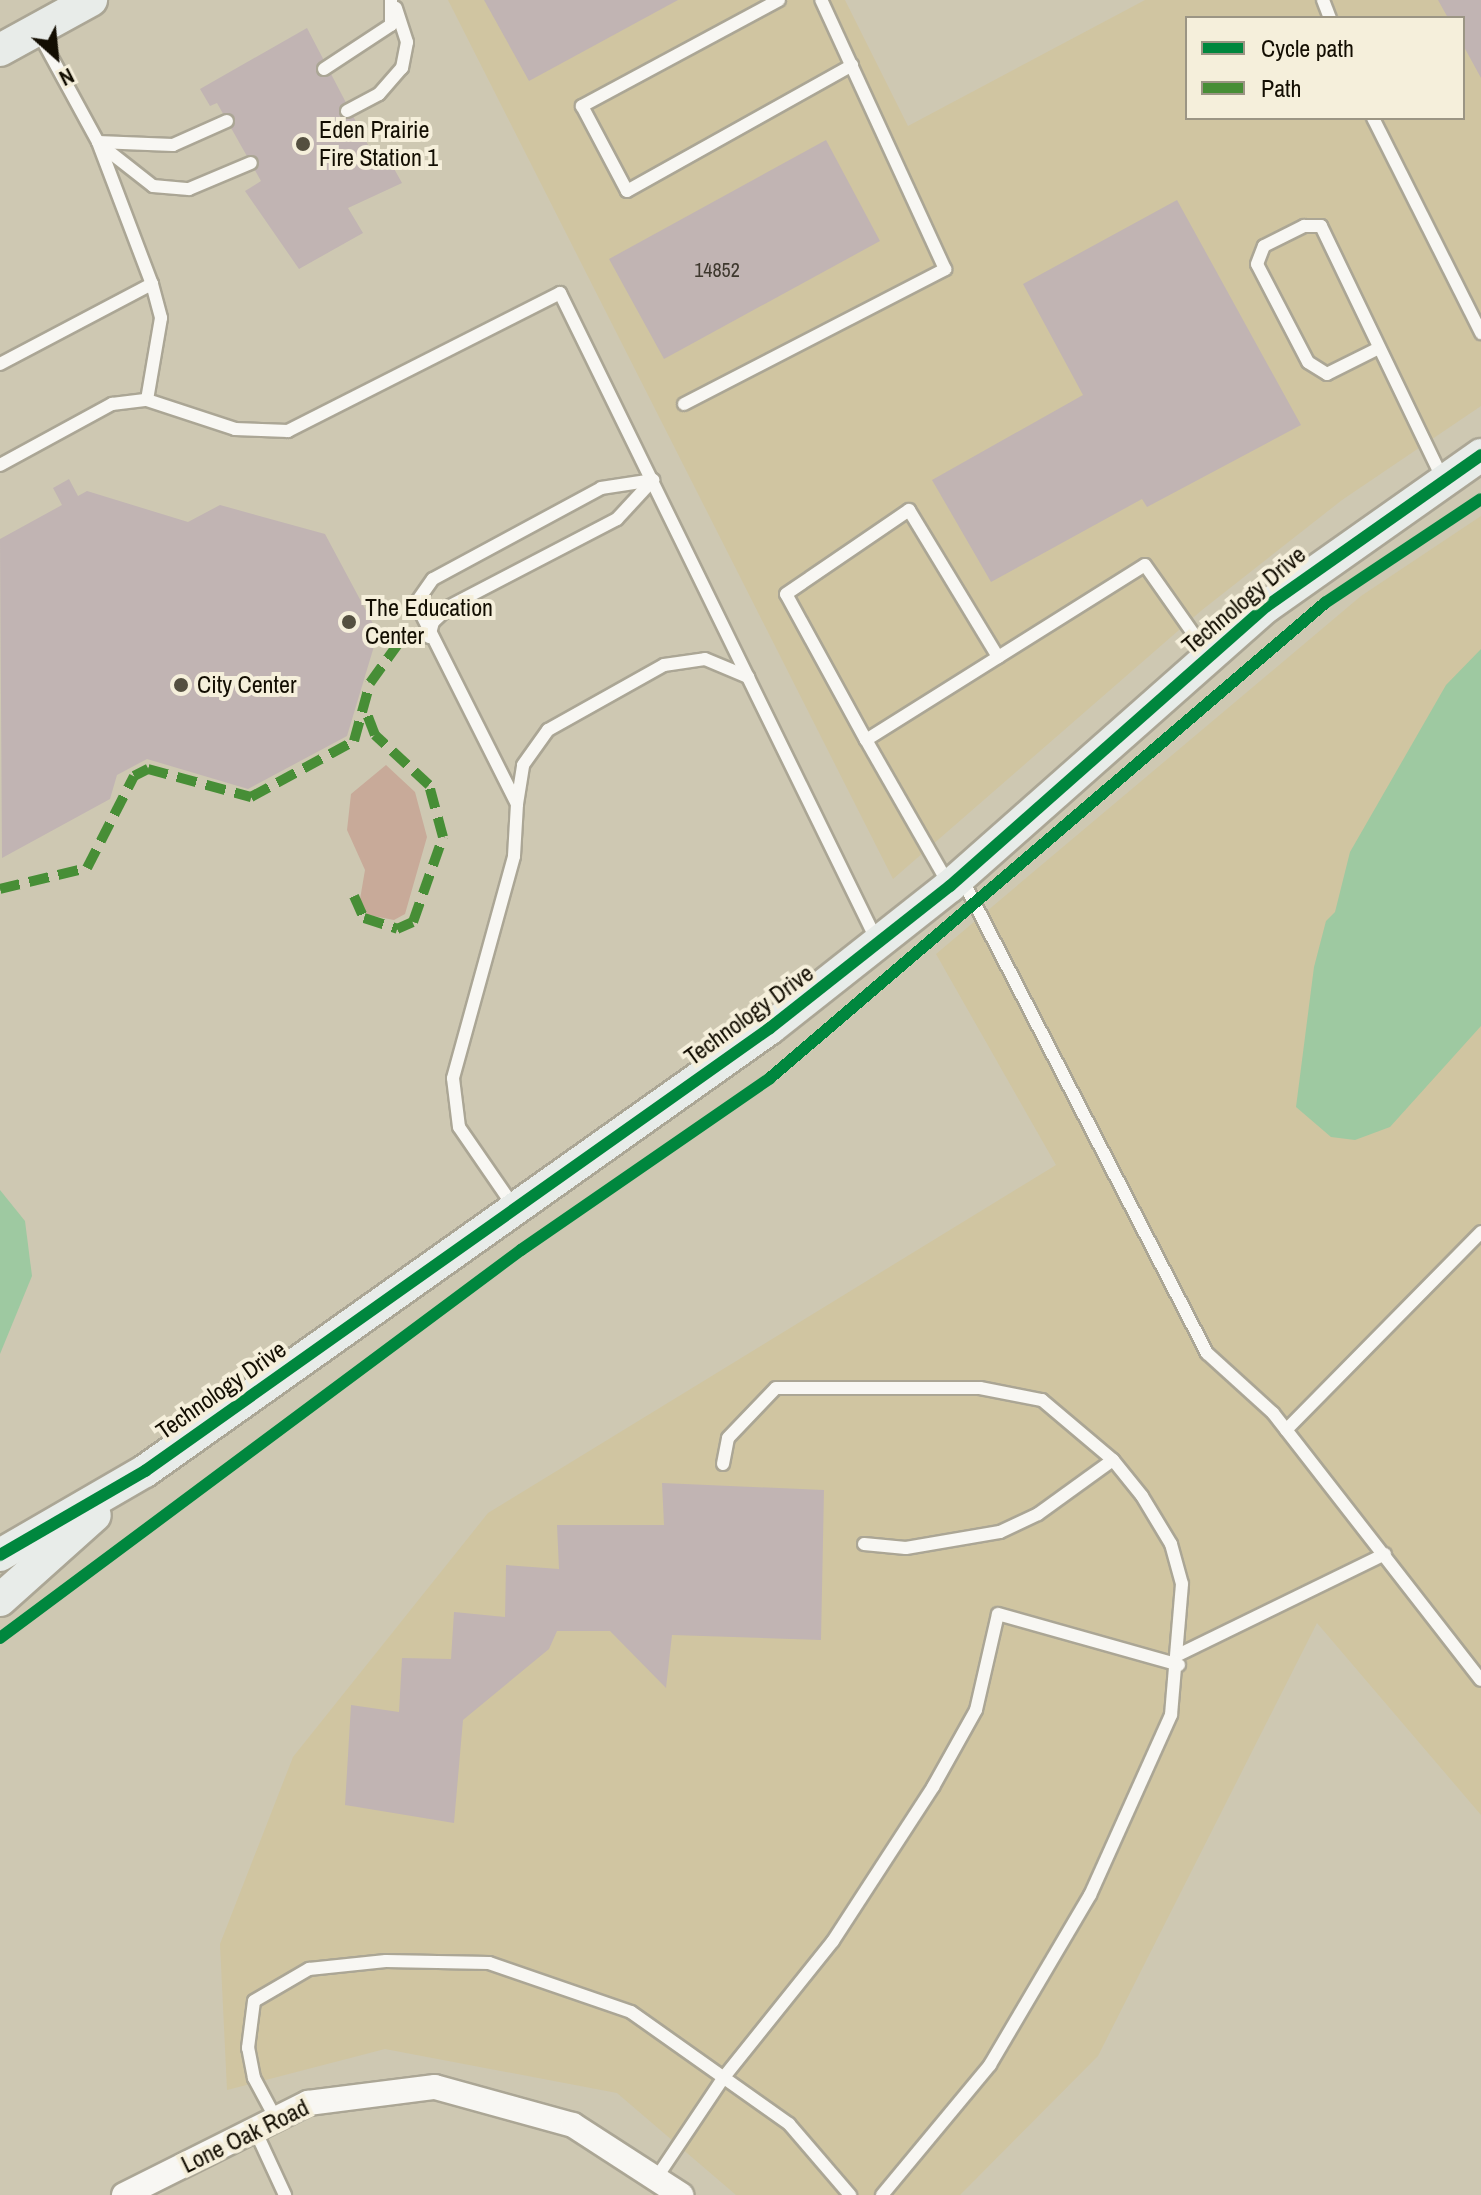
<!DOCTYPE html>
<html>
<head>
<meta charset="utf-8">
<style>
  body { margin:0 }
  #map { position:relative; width:1481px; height:2195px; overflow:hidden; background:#cec8b2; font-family:"Archivo Narrow",sans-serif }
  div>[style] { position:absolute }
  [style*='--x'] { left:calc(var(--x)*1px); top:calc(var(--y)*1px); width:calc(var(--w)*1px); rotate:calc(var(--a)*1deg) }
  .built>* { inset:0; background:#d0c5a1 }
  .green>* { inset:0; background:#c8aa99 }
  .water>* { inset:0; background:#9ec9a1 }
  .building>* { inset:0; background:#c1b4b3 }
  .roads { filter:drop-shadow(2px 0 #aba695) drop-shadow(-2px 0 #aba695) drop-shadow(0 2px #aba695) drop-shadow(0 -2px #aba695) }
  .lane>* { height:12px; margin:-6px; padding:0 6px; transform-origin:6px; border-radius:6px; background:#f8f7f3 }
  .street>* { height:24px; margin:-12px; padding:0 12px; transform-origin:12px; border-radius:12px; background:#f8f7f3 }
  .secondary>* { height:32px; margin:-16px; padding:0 16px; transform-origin:16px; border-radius:16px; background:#e8ece9 }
  .quiet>* { height:10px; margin-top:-5px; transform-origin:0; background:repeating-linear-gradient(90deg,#478e36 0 20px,transparent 0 30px) }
  .cycleway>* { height:12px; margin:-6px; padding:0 6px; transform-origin:6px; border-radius:6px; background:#00873e }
  .dots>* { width:22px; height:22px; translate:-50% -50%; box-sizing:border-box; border:4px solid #f5efdb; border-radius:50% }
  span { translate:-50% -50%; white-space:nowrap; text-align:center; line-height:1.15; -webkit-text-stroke:8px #f5efdb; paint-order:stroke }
  .number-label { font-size:20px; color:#3e382e }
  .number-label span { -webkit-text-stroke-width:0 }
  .poi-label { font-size:24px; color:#130e02 }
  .left { translate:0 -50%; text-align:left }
  .street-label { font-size:24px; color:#130e02 }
  .legend { position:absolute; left:1185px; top:16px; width:280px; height:104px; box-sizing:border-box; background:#f5efdb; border:2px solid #9b9584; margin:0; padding:10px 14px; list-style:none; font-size:24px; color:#130e02 }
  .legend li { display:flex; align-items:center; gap:16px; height:40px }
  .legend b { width:40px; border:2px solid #9b9584 }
  .north { position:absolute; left:16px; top:16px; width:80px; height:80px; -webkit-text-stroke:6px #f5efdb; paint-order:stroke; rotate:153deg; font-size:22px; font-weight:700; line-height:32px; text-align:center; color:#130e02 }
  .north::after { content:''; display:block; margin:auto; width:28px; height:36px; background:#130e02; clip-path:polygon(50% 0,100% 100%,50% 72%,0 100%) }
</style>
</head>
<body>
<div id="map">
  <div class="built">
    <i style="clip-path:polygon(evenodd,448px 0,845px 0,908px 126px,1145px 0,1481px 0,1481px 406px,1342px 500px,1202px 610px,893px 879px,448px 0,1187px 18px,1463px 18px,1463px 118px,1187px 118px,1187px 18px)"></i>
    <i style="clip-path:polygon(1481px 516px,1481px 1815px,1317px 1623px,1098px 2056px,960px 2195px,736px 2195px,617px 2093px,385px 2049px,227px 2090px,220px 1944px,293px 1757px,488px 1513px,1056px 1165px,936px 954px,1361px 596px)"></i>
  </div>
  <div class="green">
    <i style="clip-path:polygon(386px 765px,415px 792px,427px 837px,405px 914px,394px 920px,368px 915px,359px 905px,365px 870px,347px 830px,351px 794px)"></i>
  </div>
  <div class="water">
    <i style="clip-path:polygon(1481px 649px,1481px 1026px,1390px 1127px,1355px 1140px,1331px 1137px,1296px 1107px,1314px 967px,1326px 921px,1335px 912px,1350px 852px,1446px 685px)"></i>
    <i style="clip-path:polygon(0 1190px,25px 1221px,32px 1276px,0 1354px)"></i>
  </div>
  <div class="building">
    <i style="clip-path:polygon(484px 0,678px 0,529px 81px)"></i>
    <i style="clip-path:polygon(1438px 0,1481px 0,1481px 78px,1463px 45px,1463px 18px,1448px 18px)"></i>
    <i style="clip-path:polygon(307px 28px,377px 162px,387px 156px,402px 183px,348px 208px,363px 233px,299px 269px,245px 191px,261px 181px,217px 103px,210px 106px,200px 89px)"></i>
    <i style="clip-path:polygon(826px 140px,880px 241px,664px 359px,609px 259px)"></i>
    <i style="clip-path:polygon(1177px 200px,1301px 425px,1147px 507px,1142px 499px,991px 582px,932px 480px,1083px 395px,1023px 284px)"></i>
    <i style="clip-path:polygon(69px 479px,78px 496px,87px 491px,188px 522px,220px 505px,325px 534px,378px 633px,347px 736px,248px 789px,147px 759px,117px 775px,110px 799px,2px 858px,0 539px,62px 505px,53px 488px)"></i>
    <i style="clip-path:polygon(662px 1483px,824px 1490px,821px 1640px,672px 1635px,666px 1688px,610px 1631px,557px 1631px,549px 1649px,463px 1720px,454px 1823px,345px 1805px,351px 1705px,399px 1712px,402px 1658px,451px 1659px,454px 1612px,505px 1617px,506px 1565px,559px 1569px,557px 1525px,664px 1525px)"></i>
  </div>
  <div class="roads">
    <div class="lane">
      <i style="--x:779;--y:0;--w:224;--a:151.7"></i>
      <i style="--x:582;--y:106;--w:96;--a:62.1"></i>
      <i style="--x:627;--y:191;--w:258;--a:-29.2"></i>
      <i style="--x:1323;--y:0;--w:19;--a:69"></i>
      <i style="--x:38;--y:32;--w:125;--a:61.4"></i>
      <i style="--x:98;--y:142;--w:152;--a:69.2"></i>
      <i style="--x:152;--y:284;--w:35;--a:75"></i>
      <i style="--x:161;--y:318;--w:83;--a:99.7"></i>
      <i style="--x:147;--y:400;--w:93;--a:18.2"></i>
      <i style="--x:235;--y:429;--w:53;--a:2.2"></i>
      <i style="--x:288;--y:431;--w:305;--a:-26.9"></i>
      <i style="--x:560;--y:293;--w:724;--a:63.93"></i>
      <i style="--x:324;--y:69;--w:80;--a:-33.3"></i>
      <i style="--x:391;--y:25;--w:25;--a:-90"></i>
      <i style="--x:347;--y:111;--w:36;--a:-28"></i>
      <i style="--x:379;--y:94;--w:35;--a:-49"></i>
      <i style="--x:402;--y:68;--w:26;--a:-79"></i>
      <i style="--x:407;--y:42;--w:36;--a:-108"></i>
      <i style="--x:1373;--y:118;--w:241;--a:63.3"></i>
      <i style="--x:98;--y:142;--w:75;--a:2.3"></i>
      <i style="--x:173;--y:145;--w:59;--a:-24"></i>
      <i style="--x:102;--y:146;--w:65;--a:38.1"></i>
      <i style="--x:153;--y:186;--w:36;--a:5"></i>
      <i style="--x:189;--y:189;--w:67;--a:-22.8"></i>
      <i style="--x:1379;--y:348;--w:58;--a:153.4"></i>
      <i style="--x:1327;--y:374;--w:22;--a:-148"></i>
      <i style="--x:1308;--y:362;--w:110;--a:-117.5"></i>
      <i style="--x:1257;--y:264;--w:19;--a:-69"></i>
      <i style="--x:1264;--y:246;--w:45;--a:-26.6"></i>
      <i style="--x:1304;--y:226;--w:17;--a:0"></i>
      <i style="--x:1321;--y:226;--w:282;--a:64.3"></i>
      <i style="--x:0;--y:364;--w:172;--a:-27.8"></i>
      <i style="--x:684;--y:404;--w:294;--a:-27.3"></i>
      <i style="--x:945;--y:269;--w:296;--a:-114.7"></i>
      <i style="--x:0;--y:465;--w:128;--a:-28.6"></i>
      <i style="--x:112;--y:404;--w:35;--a:-7"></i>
      <i style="--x:429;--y:637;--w:16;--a:-75"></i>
      <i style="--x:433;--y:622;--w:23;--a:-43"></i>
      <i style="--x:450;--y:606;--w:188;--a:-27.5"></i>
      <i style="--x:617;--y:519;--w:53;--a:-47.3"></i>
      <i style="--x:866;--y:740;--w:166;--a:-118.7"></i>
      <i style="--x:786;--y:594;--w:149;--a:-34.3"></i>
      <i style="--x:909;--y:510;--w:172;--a:58.8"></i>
      <i style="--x:517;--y:804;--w:39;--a:-81"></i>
      <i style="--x:523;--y:765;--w:43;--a:-54.5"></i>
      <i style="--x:548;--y:730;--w:133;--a:-29.3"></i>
      <i style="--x:664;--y:665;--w:41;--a:-8.3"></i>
      <i style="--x:705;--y:659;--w:47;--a:22.7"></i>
      <i style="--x:962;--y:879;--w:534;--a:62.67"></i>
      <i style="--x:1207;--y:1353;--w:89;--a:42.3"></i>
      <i style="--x:1273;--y:1413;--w:338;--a:52.1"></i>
      <i style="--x:948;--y:883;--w:165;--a:-119.8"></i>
      <i style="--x:866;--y:740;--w:329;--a:-32.1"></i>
      <i style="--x:1145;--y:565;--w:111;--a:54.9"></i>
      <i style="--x:514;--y:1207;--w:97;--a:-124.5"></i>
      <i style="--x:459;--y:1127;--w:49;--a:-97"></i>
      <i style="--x:453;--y:1078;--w:230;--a:-74.6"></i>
      <i style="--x:514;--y:856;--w:52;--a:-86.7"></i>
      <i style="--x:517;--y:804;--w:225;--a:-116.7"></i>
      <i style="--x:416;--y:603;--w:29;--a:-55"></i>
      <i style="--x:433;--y:579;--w:191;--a:-28.4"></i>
      <i style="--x:601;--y:488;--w:53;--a:-8.7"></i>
      <i style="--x:1286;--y:1430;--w:278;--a:-45.4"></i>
      <i style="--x:723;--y:1464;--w:26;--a:-79"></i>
      <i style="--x:728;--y:1438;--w:69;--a:-46.2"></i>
      <i style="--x:776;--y:1388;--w:204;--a:0"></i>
      <i style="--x:980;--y:1388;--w:63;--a:11"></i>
      <i style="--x:1042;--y:1400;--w:93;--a:40.2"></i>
      <i style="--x:1113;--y:1460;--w:46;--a:51.1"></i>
      <i style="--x:1142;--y:1496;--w:56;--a:58.9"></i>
      <i style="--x:1171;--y:1544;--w:41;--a:74.6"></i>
      <i style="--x:1182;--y:1584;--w:131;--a:94.8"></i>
      <i style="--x:1171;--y:1715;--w:197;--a:114.2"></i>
      <i style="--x:1090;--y:1895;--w:197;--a:120.5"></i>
      <i style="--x:990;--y:2065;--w:169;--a:129.7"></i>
      <i style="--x:864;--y:1544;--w:42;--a:5.4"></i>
      <i style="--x:906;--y:1548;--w:95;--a:-9.7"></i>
      <i style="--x:1000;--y:1532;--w:42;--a:-25.3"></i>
      <i style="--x:1038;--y:1514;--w:92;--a:-35.8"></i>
      <i style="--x:1180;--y:1654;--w:228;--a:-26"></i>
      <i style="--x:276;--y:2119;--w:47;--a:-118.2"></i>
      <i style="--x:254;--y:2078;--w:31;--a:-101"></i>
      <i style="--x:248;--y:2048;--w:47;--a:-82.7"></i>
      <i style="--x:254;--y:2001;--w:64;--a:-30.2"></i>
      <i style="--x:309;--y:1969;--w:77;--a:-5.9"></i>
      <i style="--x:386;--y:1961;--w:103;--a:1.1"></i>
      <i style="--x:489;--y:1963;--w:150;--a:19"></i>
      <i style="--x:631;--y:2012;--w:194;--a:35.3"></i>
      <i style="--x:789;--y:2124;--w:94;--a:49.3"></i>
      <i style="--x:255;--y:2130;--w:72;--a:65.2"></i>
      <i style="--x:657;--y:2177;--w:120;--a:-56.2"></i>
      <i style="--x:724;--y:2077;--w:174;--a:-51.3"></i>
      <i style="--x:833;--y:1941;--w:184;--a:-57"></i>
      <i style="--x:933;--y:1787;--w:88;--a:-60.8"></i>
      <i style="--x:976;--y:1710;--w:98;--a:-77.1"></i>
      <i style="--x:998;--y:1614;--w:188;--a:15.7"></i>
    </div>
    <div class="street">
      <i style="--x:124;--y:2195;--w:206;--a:-26.6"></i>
      <i style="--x:308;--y:2103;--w:128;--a:-7.2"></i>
      <i style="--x:435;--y:2087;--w:143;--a:15.4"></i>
      <i style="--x:573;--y:2125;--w:129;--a:32.9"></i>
    </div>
    <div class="secondary">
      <i style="--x:0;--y:50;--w:104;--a:-28.8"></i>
      <i style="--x:0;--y:1555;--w:168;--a:-30.1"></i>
      <i style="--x:145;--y:1471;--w:766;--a:-35.33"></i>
      <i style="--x:770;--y:1028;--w:229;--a:-38.3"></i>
      <i style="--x:950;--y:886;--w:423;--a:-41.5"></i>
      <i style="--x:1267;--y:606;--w:262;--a:-35.2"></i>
      <i style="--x:0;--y:1600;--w:127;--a:-41.8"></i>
    </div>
  </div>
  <div class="quiet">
    <i style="--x:0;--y:889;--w:89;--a:-13.6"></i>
    <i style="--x:87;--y:868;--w:103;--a:-62.9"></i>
    <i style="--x:134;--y:776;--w:16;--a:-27"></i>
    <i style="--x:148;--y:769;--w:107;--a:15.2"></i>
    <i style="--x:251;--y:797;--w:117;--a:-28.5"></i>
    <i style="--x:354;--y:741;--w:60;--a:-74.6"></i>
    <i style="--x:370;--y:683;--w:48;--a:-54.3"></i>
    <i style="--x:354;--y:896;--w:24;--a:66"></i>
    <i style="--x:364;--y:918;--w:35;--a:18"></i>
    <i style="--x:397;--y:929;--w:17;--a:-24"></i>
    <i style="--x:413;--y:922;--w:90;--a:-70.6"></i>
    <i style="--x:443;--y:837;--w:54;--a:-105.1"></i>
    <i style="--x:429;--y:785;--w:74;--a:-137.2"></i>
    <i style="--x:375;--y:735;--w:30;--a:-111"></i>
  </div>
  <div class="cycleway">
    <i style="--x:0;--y:1555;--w:168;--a:-30.1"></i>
    <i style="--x:145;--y:1471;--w:766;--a:-35.33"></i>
    <i style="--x:770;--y:1028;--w:229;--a:-38.3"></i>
    <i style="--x:950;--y:886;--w:423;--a:-41.5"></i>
    <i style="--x:1267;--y:606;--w:262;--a:-35.2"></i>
    <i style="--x:0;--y:1638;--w:650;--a:-36.68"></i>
    <i style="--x:521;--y:1250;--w:303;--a:-34.6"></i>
    <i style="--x:770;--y:1078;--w:731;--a:-40.56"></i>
    <i style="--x:1325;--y:603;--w:187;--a:-33.7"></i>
  </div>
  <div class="dots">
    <i style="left:303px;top:144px;background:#544f40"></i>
    <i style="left:349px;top:622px;background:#544f40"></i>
    <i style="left:181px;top:685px;background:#544f40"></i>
  </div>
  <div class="number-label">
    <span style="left:717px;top:269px">14852</span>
  </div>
  <div class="poi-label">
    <span class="left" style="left:319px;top:144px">Eden Prairie<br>Fire Station 1</span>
    <span class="left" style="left:365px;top:622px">The Education<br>Center</span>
    <span class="left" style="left:197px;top:685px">City Center</span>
  </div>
  <div class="street-label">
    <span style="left:1244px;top:600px;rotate:-40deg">Technology Drive</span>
    <span style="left:749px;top:1015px;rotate:-36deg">Technology Drive</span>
    <span style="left:221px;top:1390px;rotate:-35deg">Technology Drive</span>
    <span style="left:245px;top:2136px;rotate:-26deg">Lone Oak Road</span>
  </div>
  <ul class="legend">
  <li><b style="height:10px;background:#00873e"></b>Cycle path</li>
  <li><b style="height:10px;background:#478e36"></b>Path</li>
  </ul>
  <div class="north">N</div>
</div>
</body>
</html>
